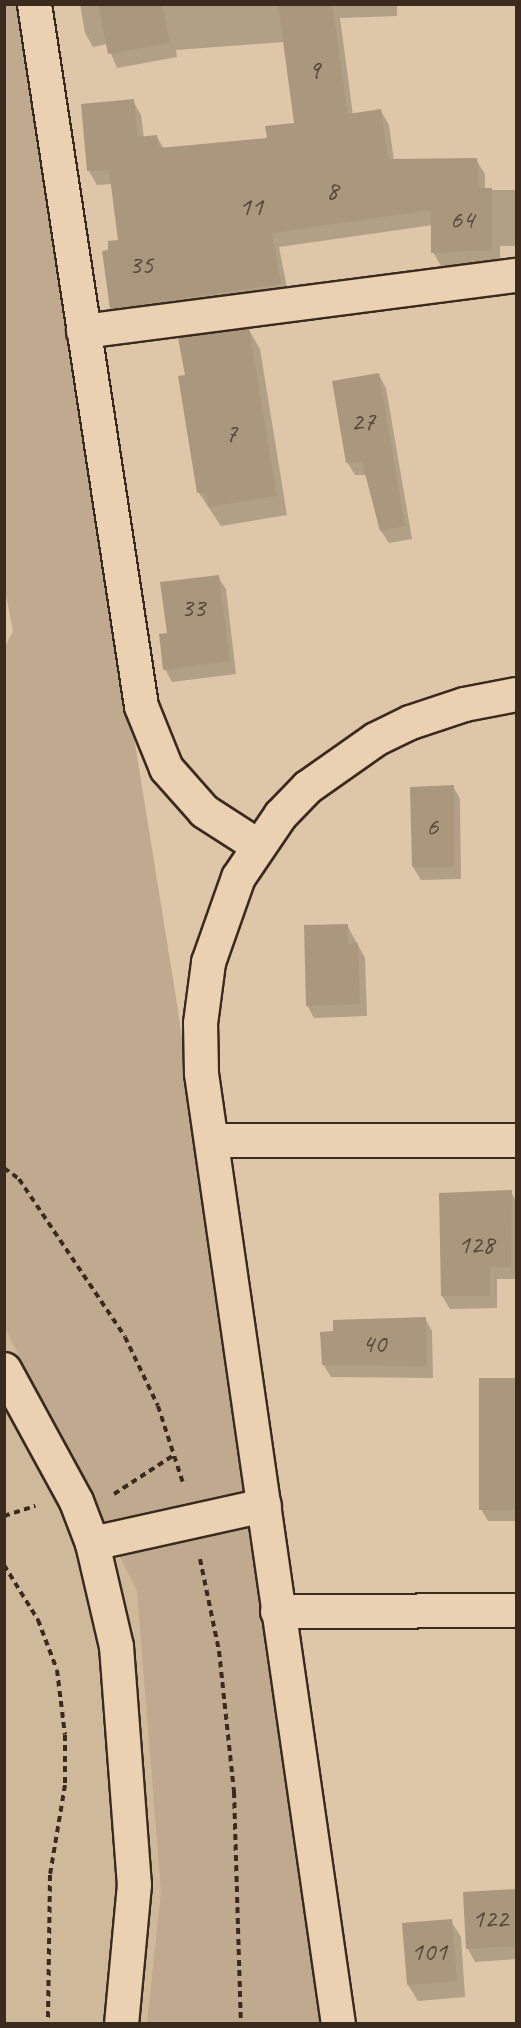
<!DOCTYPE html>
<html>
<head>
<meta charset="utf-8">
<style>
  body { margin:0 }
  #map { position:relative; width:521px; height:2028px; overflow:hidden; background:#dec7a8; font-family:Caveat,sans-serif }
  div>[style] { position:absolute }
  [style*='--x'] { left:calc(var(--x)*1px); top:calc(var(--y)*1px); width:calc(var(--w)*1px); rotate:calc(var(--a)*1deg) }
  .built>* { inset:0; background:#cfb99b }
  .green>* { inset:0; background:#c0aa8f }
  .shadow>* { inset:0; background:#0003 }
  .building>* { inset:0; background:#ab977e }
  .path>* { height:4px; margin-top:-2px; transform-origin:0; background:repeating-linear-gradient(90deg,#3b2a1e 0 6px,transparent 0 10.5px) }
  .roads { filter:drop-shadow(2px 0 #3b2a1e) drop-shadow(-2px 0 #3b2a1e) drop-shadow(0 2px #3b2a1e) drop-shadow(0 -2px #3b2a1e) }
  .minor>* { height:33px; margin:-16.5px; padding:0 16.5px; transform-origin:16.5px; border-radius:16.5px; background:#e9d1b1 }
  span { translate:-50% -50%; white-space:nowrap; text-align:center; line-height:1.15; -webkit-text-stroke:4.5px #e9d1b1; paint-order:stroke }
  .number-label { font-size:27px; color:#574536 }
  .number-label span { -webkit-text-stroke-width:0 }
  .frame { position:absolute; inset:0; border:6px solid #3b2a1e; pointer-events:none }
</style>
</head>
<body>
<div id="map">
  <div class="built">
    <i style="clip-path:polygon(5px 808px,311px 2023px,5px 2024px)"></i>
  </div>
  <div class="green">
    <i style="clip-path:polygon(16px 4px,178px 1010px,320px 2023px,147px 2023px,161px 1892px,137px 1591px,5px 1328px,4px 648px,13px 631px,4px 585px,4px 5px)"></i>
  </div>
  <div class="shadow">
    <i style="clip-path:polygon(80px 4px,397px 4px,397px 16px,340px 18px,353px 115px,381px 111px,389px 125px,394px 161px,476px 160px,485px 174px,485px 190px,516px 190px,516px 246px,500px 246px,500px 264px,441px 266px,433px 252px,433px 225px,279px 247px,289px 298px,120px 322px,112px 308px,110px 252px,119px 241px,112px 184px,97px 185px,89px 171px,83px 106px,133px 101px,141px 115px,144px 138px,157px 137px,164px 149px,268px 139px,296px 125px,284px 42px,176px 50px,177px 57px,117px 68px,107px 44px,93px 47px,85px 33px)"></i>
    <i style="clip-path:polygon(249px 330px,260px 349px,287px 515px,221px 526px,199px 493px,187px 376px)"></i>
    <i style="clip-path:polygon(379px 375px,386px 388px,412px 539px,389px 543px,381px 531px,367px 475px,355px 475px,347px 462px)"></i>
    <i style="clip-path:polygon(218px 577px,226px 589px,236px 674px,172px 682px,165px 669px,168px 634px)"></i>
    <i style="clip-path:polygon(453px 786px,460px 799px,461px 879px,421px 880px,413px 867px)"></i>
    <i style="clip-path:polygon(347px 925px,365px 958px,367px 1016px,314px 1018px,307px 1005px)"></i>
    <i style="clip-path:polygon(511px 1192px,516px 1201px,516px 1279px,497px 1279px,497px 1308px,450px 1309px,442px 1296px)"></i>
    <i style="clip-path:polygon(425px 1318px,432px 1331px,433px 1378px,331px 1377px,323px 1364px)"></i>
    <i style="clip-path:polygon(481px 1380px,516px 1380px,516px 1521px,488px 1521px,481px 1509px)"></i>
    <i style="clip-path:polygon(516px 1890px,516px 1959px,475px 1962px,468px 1949px,464px 1894px)"></i>
    <i style="clip-path:polygon(451px 1921px,461px 1937px,465px 1997px,418px 2001px,408px 1985px)"></i>
  </div>
  <div class="building">
    <i style="clip-path:polygon(98px 4px,162px 4px,170px 43px,108px 54px)"></i>
    <i style="clip-path:polygon(278px 4px,332px 4px,348px 114px,381px 109px,388px 159px,477px 158px,479px 188px,492px 188px,492px 250px,431px 253px,431px 210px,272px 233px,281px 284px,110px 309px,102px 251px,108px 250px,108px 241px,118px 240px,109px 170px,87px 171px,81px 104px,134px 99px,138px 137px,157px 135px,159px 148px,267px 138px,265px 126px,294px 123px)"></i>
    <i style="clip-path:polygon(249px 328px,277px 496px,208px 507px,206px 492px,197px 493px,178px 376px,185px 375px,178px 338px)"></i>
    <i style="clip-path:polygon(379px 373px,405px 526px,380px 531px,362px 462px,346px 463px,332px 381px)"></i>
    <i style="clip-path:polygon(219px 575px,230px 661px,163px 670px,159px 634px,167px 633px,160px 582px)"></i>
    <i style="clip-path:polygon(454px 785px,454px 867px,412px 867px,410px 787px)"></i>
    <i style="clip-path:polygon(348px 924px,348px 944px,358px 943px,360px 1004px,306px 1006px,304px 925px)"></i>
    <i style="clip-path:polygon(512px 1190px,511px 1267px,490px 1267px,490px 1296px,441px 1296px,439px 1193px)"></i>
    <i style="clip-path:polygon(426px 1317px,427px 1366px,322px 1365px,320px 1332px,333px 1331px,333px 1320px)"></i>
    <i style="clip-path:polygon(479px 1378px,516px 1378px,516px 1510px,479px 1510px)"></i>
    <i style="clip-path:polygon(516px 1889px,516px 1946px,466px 1949px,463px 1892px)"></i>
    <i style="clip-path:polygon(452px 1919px,457px 1981px,407px 1985px,402px 1923px)"></i>
  </div>
  <div class="path">
    <i style="--x:4;--y:1168;--w:19;--a:36"></i>
    <i style="--x:19;--y:1179;--w:190;--a:56.1"></i>
    <i style="--x:125;--y:1337;--w:76;--a:64.4"></i>
    <i style="--x:158;--y:1406;--w:81;--a:72"></i>
    <i style="--x:114;--y:1494;--w:72;--a:-33"></i>
    <i style="--x:4;--y:1516;--w:33;--a:-18"></i>
    <i style="--x:200;--y:1559;--w:94;--a:78.3"></i>
    <i style="--x:219;--y:1651;--w:142;--a:83.9"></i>
    <i style="--x:234;--y:1792;--w:232;--a:88.3"></i>
    <i style="--x:4;--y:1565;--w:65;--a:58.3"></i>
    <i style="--x:38;--y:1620;--w:53;--a:69.2"></i>
    <i style="--x:57;--y:1670;--w:65;--a:83"></i>
    <i style="--x:65;--y:1735;--w:50;--a:90"></i>
    <i style="--x:65;--y:1785;--w:91;--a:99.5"></i>
    <i style="--x:50;--y:1875;--w:149;--a:90.8"></i>
  </div>
  <div class="roads">
    <div class="minor">
      <i style="--x:34;--y:4;--w:710;--a:81.33"></i>
      <i style="--x:141;--y:706;--w:67;--a:68"></i>
      <i style="--x:166;--y:768;--w:57;--a:48.5"></i>
      <i style="--x:204;--y:811;--w:63;--a:32.7"></i>
      <i style="--x:83;--y:331;--w:437;--a:-7.4"></i>
      <i style="--x:211;--y:1140;--w:305;--a:0"></i>
      <i style="--x:4;--y:1369;--w:150;--a:61.4"></i>
      <i style="--x:76;--y:1501;--w:45;--a:69.1"></i>
      <i style="--x:92;--y:1543;--w:106;--a:76.9"></i>
      <i style="--x:116;--y:1646;--w:239;--a:85.7"></i>
      <i style="--x:134;--y:1884;--w:141;--a:95.3"></i>
      <i style="--x:92;--y:1543;--w:176;--a:-12.5"></i>
      <i style="--x:277;--y:1611;--w:239;--a:-0.2"></i>
      <i style="--x:338;--y:2024;--w:961;--a:-98.2"></i>
      <i style="--x:201;--y:1073;--w:50;--a:-91.1"></i>
      <i style="--x:200;--y:1023;--w:62;--a:-82.5"></i>
      <i style="--x:208;--y:962;--w:90;--a:-70.6"></i>
      <i style="--x:238;--y:877;--w:75;--a:-55.9"></i>
      <i style="--x:280;--y:815;--w:39;--a:-46"></i>
      <i style="--x:307;--y:787;--w:83;--a:-35.2"></i>
      <i style="--x:375;--y:739;--w:39;--a:-26"></i>
      <i style="--x:410;--y:722;--w:57;--a:-18.4"></i>
      <i style="--x:464;--y:704;--w:53;--a:-10.9"></i>
    </div>
  </div>
  <div class="number-label">
    <span style="left:314px;top:70px">9</span>
    <span style="left:332px;top:191px">8</span>
    <span style="left:251px;top:207px">11</span>
    <span style="left:462px;top:220px">64</span>
    <span style="left:141px;top:265px">35</span>
    <span style="left:363px;top:422px">27</span>
    <span style="left:231px;top:434px">7</span>
    <span style="left:193px;top:608px">33</span>
    <span style="left:432px;top:827px">6</span>
    <span style="left:476px;top:1245px">128</span>
    <span style="left:374px;top:1344px">40</span>
    <span style="left:490px;top:1919px">122</span>
    <span style="left:429px;top:1952px">101</span>
  </div>
  <div class="frame"></div>
</div>
</body>
</html>
